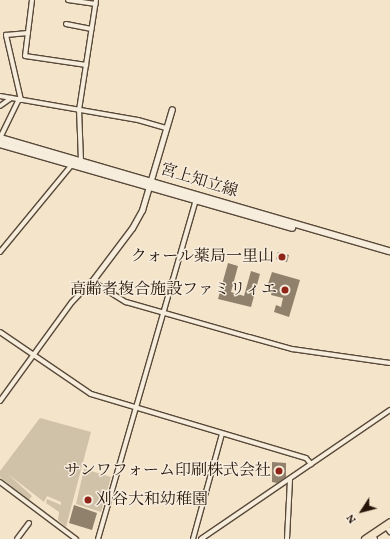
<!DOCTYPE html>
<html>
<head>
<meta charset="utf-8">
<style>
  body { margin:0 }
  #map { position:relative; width:390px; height:539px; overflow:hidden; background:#f3e4ca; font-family:Vollkorn,"Noto Serif JP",serif }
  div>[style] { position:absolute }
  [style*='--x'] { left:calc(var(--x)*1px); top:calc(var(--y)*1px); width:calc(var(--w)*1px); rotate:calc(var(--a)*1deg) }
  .green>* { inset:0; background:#d0c1a9 }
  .building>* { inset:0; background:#90816d }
  .roads { filter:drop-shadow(1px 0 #584939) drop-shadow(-1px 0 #584939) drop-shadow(0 1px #584939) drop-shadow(0 -1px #584939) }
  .minor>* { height:4px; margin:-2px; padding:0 2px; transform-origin:2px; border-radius:2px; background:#f7eddd }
  .tertiary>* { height:5px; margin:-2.5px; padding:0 2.5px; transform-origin:2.5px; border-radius:2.5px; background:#f7eddd }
  .secondary>* { height:6px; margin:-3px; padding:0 3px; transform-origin:3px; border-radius:3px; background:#f7eddd }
  .primary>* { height:7px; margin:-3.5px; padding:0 3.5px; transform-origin:3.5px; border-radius:3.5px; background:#f3e4ca }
  .dots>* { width:11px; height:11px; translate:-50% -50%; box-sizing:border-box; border:2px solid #f7eddd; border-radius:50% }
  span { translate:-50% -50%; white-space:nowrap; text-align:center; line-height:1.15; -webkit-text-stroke:3px #f7eddd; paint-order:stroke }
  .street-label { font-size:16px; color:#251509 }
  .poi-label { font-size:16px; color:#251509 }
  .right { translate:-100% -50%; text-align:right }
  .left { translate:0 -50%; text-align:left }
  .north { position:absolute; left:342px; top:491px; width:40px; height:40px; -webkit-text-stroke:3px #f7eddd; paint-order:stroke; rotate:234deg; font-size:11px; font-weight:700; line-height:16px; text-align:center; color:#251509 }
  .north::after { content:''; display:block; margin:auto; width:14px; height:18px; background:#251509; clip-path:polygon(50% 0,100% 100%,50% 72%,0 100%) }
</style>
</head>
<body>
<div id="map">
  <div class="green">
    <i style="clip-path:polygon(40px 418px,91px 432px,66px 527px,58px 520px,59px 512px,46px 503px,47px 499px,61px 505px,61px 502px,47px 496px,44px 502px,8px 474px,32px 496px,29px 500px,0 477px,0 471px)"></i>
    <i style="clip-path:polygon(84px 469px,111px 477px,101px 512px,76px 504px)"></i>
  </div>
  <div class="building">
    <i style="clip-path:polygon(278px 252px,289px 255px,287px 262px,276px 259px)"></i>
    <i style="clip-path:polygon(228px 263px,238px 266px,231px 292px,244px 296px,251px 271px,260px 274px,251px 307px,218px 299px)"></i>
    <i style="clip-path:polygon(272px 272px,300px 280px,289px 317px,274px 312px,276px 305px,281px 307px,283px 298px,271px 295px,273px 286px,268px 284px)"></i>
    <i style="clip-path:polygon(272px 462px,286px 463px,286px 477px,277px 483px,272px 482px)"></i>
    <i style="clip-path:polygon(74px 505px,97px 513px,92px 530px,69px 523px)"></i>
  </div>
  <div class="roads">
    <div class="minor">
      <i style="--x:32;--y:0;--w:56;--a:97.1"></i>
      <i style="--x:25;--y:56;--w:62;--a:8.4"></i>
      <i style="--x:68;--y:0;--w:28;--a:8"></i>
      <i style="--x:66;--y:24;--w:26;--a:11"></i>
      <i style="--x:0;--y:96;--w:140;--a:9.9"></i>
      <i style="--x:138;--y:120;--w:29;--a:16"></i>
      <i style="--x:21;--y:100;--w:67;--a:-103"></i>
      <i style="--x:6;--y:35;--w:22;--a:-5"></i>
      <i style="--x:0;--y:106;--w:14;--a:-36"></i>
      <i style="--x:0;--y:138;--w:43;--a:-64"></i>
      <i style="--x:81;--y:161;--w:51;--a:-92.2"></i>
      <i style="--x:79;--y:110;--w:111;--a:-81.2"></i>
      <i style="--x:0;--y:252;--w:112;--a:-50.5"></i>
      <i style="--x:0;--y:332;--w:110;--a:34.3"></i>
      <i style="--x:91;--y:394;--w:224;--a:16.6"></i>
      <i style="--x:306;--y:458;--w:8;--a:50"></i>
      <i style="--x:0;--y:401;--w:122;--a:-54"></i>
      <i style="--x:72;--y:302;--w:29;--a:-46"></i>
      <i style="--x:92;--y:281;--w:40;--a:32"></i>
      <i style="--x:126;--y:302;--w:128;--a:15.9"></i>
      <i style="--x:249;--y:337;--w:45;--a:15.6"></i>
      <i style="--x:292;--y:349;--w:99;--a:8.1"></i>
      <i style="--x:0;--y:482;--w:95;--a:36.9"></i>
      <i style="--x:385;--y:525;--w:9;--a:54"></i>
      <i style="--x:372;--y:534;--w:6;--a:59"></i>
      <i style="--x:17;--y:539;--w:20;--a:-53"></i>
      <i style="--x:98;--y:539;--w:354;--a:-73.9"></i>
      <i style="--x:193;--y:539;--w:109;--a:-74.6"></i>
      <i style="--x:201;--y:539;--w:229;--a:-34.3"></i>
      <i style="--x:287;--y:539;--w:60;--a:-87.1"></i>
    </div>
    <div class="tertiary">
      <i style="--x:92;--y:281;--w:66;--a:-53"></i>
      <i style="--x:132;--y:228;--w:21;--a:-61"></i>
      <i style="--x:142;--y:210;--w:105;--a:-73.5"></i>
    </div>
    <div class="secondary">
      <i style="--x:0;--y:138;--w:406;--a:16.2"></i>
      <i style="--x:0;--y:144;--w:304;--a:16"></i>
    </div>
    <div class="primary">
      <i style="--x:365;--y:539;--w:30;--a:-34"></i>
    </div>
  </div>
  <div class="dots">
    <i style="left:282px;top:257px;background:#8f2418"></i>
    <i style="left:285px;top:290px;background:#8f2418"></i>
    <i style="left:279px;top:471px;background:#8f2418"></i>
    <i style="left:88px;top:500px;background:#8f2418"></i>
  </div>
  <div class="street-label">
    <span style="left:199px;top:181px;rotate:17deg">宮上知立線</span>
  </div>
  <div class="poi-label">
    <span class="right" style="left:274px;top:257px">クォール薬局一里山</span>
    <span class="right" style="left:277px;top:290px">高齢者複合施設ファミリィエ</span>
    <span class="right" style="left:271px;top:471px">サンワフォーム印刷株式会社</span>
    <span class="left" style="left:96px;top:500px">刈谷大和幼稚園</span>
  </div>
  <div class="north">N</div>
</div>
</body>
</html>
